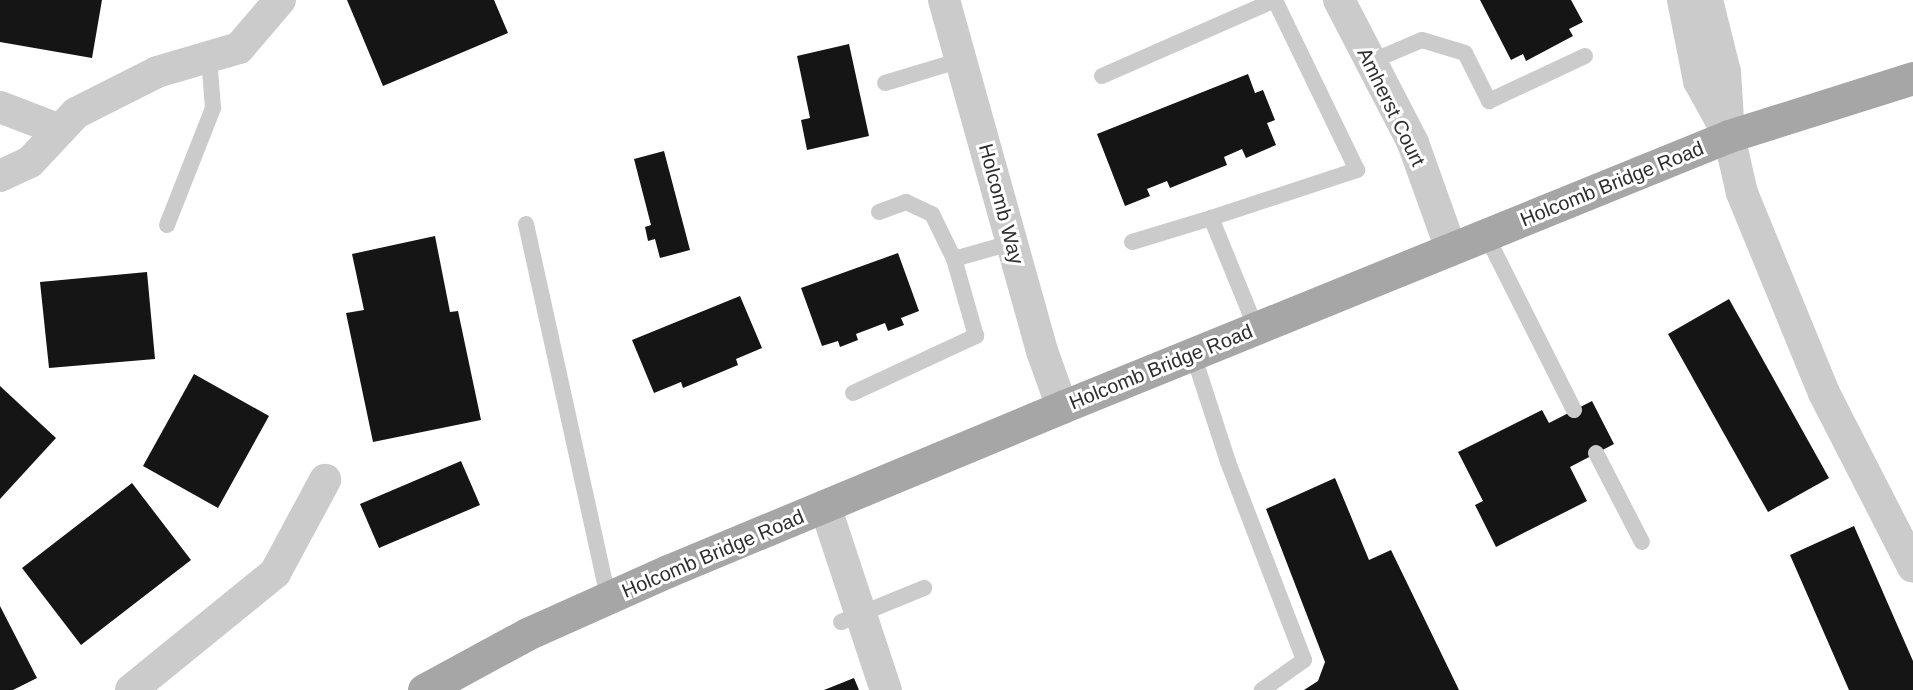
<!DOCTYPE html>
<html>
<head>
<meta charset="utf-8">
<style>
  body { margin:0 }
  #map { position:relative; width:1913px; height:690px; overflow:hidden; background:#fff; font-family:Arial,sans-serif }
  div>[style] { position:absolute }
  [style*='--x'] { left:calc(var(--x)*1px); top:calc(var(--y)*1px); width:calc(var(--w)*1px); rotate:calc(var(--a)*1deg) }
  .building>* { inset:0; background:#151515 }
  .lane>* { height:16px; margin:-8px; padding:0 8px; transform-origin:8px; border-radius:8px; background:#cbcbcb }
  .street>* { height:32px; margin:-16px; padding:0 16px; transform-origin:16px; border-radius:16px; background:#cbcbcb }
  .primary>* { height:33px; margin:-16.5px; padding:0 16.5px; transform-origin:16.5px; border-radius:16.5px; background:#a6a6a6 }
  span { translate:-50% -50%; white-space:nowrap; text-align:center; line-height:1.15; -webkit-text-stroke:6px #fff; paint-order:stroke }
  .street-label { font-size:20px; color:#2e2e2e }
</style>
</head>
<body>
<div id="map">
  <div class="building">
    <i style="clip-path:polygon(0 0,102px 0,92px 58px,0 42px)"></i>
    <i style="clip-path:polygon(347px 0,494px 0,508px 33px,383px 86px)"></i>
    <i style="clip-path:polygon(1480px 0,1571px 0,1583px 22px,1569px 29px,1573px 36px,1526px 61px,1523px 54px,1511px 60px)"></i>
    <i style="clip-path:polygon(849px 44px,869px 136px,807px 150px,801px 120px,810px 118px,797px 56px)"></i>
    <i style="clip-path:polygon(1248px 74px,1255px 93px,1263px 90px,1275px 120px,1267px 123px,1276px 145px,1246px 158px,1242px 149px,1224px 157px,1227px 165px,1170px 188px,1167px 181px,1147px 189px,1150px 196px,1125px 206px,1097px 134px)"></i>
    <i style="clip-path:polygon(664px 151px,690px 250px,660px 258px,655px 239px,648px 241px,645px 227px,651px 225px,634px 159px)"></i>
    <i style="clip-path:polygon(435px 236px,450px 312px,458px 311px,481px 420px,373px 442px,346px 313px,364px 310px,352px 254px)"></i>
    <i style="clip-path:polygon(898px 253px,919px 311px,901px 318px,904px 325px,888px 331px,885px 323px,856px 334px,858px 340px,840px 347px,838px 341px,822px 346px,801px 288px)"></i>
    <i style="clip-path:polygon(147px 272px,155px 359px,49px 368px,40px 282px)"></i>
    <i style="clip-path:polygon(740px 296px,762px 348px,736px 359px,738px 365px,683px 388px,681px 382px,654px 393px,632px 340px)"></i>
    <i style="clip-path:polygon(1729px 299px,1829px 478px,1768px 512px,1668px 334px)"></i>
    <i style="clip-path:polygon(194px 374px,269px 416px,218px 508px,143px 466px)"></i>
    <i style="clip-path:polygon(0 386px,56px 438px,0 499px)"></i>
    <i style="clip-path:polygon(1592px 401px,1614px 444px,1570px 467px,1587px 501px,1496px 547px,1475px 505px,1483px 501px,1458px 452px,1542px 410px,1549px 423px)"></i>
    <i style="clip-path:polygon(461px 461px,480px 505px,379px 548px,360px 504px)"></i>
    <i style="clip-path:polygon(1335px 478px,1369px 560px,1391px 550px,1459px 690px,1304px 690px,1318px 681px,1325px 662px,1266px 509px)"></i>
    <i style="clip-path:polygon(132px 483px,191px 560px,81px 645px,22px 568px)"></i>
    <i style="clip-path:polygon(1854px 526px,1913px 661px,1913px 690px,1849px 690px,1790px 555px)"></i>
    <i style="clip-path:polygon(0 606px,37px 678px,13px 690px,0 690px)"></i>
    <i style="clip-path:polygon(854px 678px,859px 690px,824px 690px)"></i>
  </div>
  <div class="lane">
    <i style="--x:1370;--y:62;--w:56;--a:-22.9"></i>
    <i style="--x:1422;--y:40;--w:45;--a:16.8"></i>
    <i style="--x:1465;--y:53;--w:54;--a:63.4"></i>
    <i style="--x:1489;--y:101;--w:106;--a:-25.1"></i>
    <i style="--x:1102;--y:76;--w:189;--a:-23.7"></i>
    <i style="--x:885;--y:83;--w:79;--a:-16.8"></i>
    <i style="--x:879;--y:212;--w:29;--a:-20"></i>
    <i style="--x:906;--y:202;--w:29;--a:25"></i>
    <i style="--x:932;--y:214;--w:50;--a:63.9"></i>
    <i style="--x:526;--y:224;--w:383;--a:77.6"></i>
    <i style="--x:167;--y:225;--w:126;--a:-68.5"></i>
    <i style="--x:213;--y:108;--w:51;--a:-94.5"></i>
    <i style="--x:1486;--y:235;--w:196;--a:63.3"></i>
    <i style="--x:1132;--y:242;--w:83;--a:-16.9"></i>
    <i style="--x:1256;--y:328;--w:119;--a:-112.2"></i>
    <i style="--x:1211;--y:218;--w:154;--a:-18.2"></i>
    <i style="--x:1357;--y:170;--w:189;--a:-115.8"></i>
    <i style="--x:1193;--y:354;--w:114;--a:72"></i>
    <i style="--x:1228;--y:462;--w:212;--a:69"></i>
    <i style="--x:1304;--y:660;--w:52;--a:144.5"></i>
    <i style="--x:853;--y:393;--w:136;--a:-24.9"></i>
    <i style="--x:976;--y:336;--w:80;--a:-105.9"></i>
    <i style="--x:954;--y:259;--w:59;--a:-15.7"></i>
    <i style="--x:1596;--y:453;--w:100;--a:62.7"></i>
    <i style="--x:841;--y:622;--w:90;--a:-22.3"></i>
  </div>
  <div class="street">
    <i style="--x:944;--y:0;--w:364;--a:74.4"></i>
    <i style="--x:1042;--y:351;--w:59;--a:70.3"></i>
    <i style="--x:1339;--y:0;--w:161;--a:62.6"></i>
    <i style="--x:1413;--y:143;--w:113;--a:70.3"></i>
    <i style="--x:1683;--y:0;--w:83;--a:78.8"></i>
    <i style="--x:1699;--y:81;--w:54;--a:61"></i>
    <i style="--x:1707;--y:0;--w:74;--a:76"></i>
    <i style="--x:1725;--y:72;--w:64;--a:86.4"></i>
    <i style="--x:1729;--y:136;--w:58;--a:77.2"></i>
    <i style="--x:1742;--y:193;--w:216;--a:67.7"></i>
    <i style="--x:1824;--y:393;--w:195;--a:62.9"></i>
    <i style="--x:0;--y:107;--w:64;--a:21"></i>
    <i style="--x:0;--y:176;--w:33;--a:-25"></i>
    <i style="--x:30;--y:162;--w:67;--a:-46.8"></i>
    <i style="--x:76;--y:113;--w:91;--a:-26.8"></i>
    <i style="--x:157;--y:72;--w:85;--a:-16.3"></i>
    <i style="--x:239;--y:48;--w:63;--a:-49.5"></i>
    <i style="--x:825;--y:506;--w:194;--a:71.7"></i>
    <i style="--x:131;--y:690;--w:186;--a:-39.1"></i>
    <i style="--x:275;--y:573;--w:106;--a:-61.7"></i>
  </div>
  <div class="primary">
    <i style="--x:424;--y:690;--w:117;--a:-28.5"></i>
    <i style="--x:527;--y:634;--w:154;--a:-24.1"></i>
    <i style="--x:668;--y:571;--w:427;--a:-22.6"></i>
    <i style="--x:1062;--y:407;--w:720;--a:-22.11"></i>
    <i style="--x:1729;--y:136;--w:193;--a:-17.5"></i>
  </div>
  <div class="street-label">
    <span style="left:1391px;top:107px;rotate:64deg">Amherst Court</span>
    <span style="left:1612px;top:184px;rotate:-22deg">Holcomb Bridge Road</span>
    <span style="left:1001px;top:204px;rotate:75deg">Holcomb Way</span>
    <span style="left:1161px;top:367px;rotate:-22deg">Holcomb Bridge Road</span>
    <span style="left:713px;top:554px;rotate:-23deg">Holcomb Bridge Road</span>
  </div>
</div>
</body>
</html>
